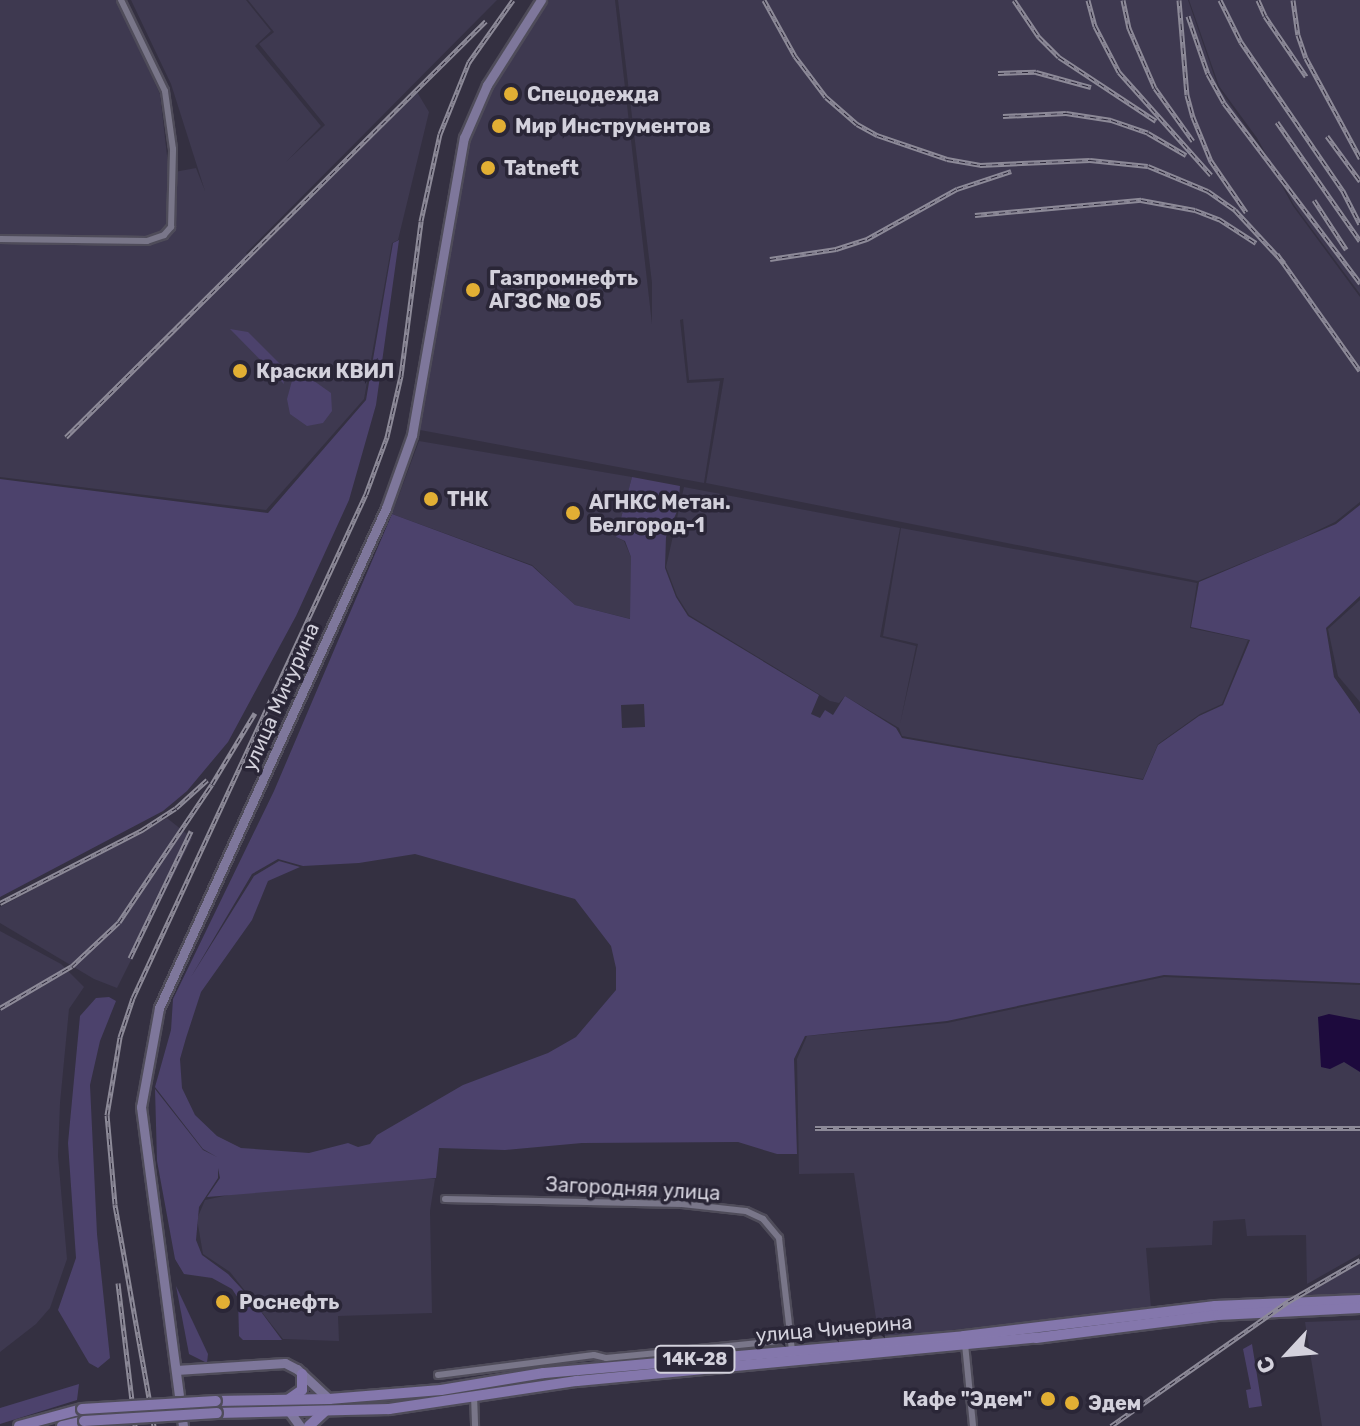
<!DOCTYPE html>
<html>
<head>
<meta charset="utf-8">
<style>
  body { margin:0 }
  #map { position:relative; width:1360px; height:1426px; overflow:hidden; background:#343041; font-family:Rubik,sans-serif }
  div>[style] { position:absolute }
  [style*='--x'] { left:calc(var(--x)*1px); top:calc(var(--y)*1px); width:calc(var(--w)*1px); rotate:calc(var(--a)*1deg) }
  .built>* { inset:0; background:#3e3950 }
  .green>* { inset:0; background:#4c426c }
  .water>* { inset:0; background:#1d0a3d }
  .roads { filter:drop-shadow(2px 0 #4f4c5a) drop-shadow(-2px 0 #4f4c5a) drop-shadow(0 2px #4f4c5a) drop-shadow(0 -2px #4f4c5a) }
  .street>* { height:6px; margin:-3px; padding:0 3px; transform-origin:3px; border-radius:3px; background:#797689 }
  .secondary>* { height:9px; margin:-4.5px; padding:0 4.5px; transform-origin:4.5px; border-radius:4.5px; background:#7e779b }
  .primary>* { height:10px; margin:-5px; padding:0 5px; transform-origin:5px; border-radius:5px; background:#8477ac }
  .rail>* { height:5px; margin-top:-2.5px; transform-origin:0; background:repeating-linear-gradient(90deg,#2a2637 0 6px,#8d8a98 0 12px); box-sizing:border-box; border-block:2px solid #8d8a98 }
  .bridges { filter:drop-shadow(2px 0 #4f4c5a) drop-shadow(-2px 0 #4f4c5a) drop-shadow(0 2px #4f4c5a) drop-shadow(0 -2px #4f4c5a) }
  .primary-bridge>* { height:10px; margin:-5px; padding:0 5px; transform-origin:5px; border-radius:5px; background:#8477ac }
  .dots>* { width:22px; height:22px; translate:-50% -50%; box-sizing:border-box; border:4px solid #2a2637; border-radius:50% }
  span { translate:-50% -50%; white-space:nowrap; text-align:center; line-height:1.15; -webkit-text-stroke:7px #2a2637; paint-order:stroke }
  .shield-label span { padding:2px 6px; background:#2a2637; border:2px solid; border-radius:6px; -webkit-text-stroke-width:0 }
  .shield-label { font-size:18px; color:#d3d1dc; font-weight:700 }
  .poi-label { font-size:20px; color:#d3d1dc; font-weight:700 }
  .left { translate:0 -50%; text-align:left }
  .right { translate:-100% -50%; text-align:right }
  .street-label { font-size:20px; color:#d3d1dc }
  .north { position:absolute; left:1248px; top:1314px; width:80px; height:80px; -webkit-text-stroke:6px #2a2637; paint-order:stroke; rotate:244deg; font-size:22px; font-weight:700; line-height:32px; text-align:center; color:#d3d1dc }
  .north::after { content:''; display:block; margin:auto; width:28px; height:36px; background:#d3d1dc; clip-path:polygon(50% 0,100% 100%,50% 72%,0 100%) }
</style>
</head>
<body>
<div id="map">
  <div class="built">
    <i style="clip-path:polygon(0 0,116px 0,160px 94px,169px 173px,196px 168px,205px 191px,171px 84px,131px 0,246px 0,271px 31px,255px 46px,321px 126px,286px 162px,325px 125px,259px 44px,274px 32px,248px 0,497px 0,246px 253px,250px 257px,417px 92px,429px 112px,398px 240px,392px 243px,364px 399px,266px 510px,0 477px)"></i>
    <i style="clip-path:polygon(549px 0,615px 0,652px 324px,652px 283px,618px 0,1188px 0,1218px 87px,1263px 151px,1293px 206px,1360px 297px,1360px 502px,1335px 522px,1296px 541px,1198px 581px,706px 483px,724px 378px,689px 380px,683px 319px,680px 320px,687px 383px,720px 381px,704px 483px,420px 430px,473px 125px,496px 75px)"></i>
    <i style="clip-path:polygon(1189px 0,1360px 0,1360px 294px,1294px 205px,1257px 138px,1219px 86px)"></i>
    <i style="clip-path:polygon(419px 441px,632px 477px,616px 537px,624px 541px,631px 557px,631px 619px,575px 605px,532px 565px,392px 514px)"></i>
    <i style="clip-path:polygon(684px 487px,900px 528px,880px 637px,916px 646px,900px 724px,918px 644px,883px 636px,901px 528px,1197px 583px,1190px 628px,1248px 640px,1222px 704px,1200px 714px,1158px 744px,1143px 779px,902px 736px,899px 728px,845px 696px,839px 703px,830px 701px,689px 615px,677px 596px,666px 567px)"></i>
    <i style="clip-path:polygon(1360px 600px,1360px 702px,1338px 676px,1328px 629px)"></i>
    <i style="clip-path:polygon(167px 818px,192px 838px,117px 988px,94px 979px,0 923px,0 907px)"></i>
    <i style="clip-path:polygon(0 931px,61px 964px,84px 987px,69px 1009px,60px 1103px,58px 1156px,67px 1259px,50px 1308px,36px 1324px,0 1352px)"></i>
    <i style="clip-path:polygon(1164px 977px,1360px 985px,1360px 1254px,1307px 1284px,1306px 1235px,1247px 1236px,1245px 1219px,1213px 1221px,1212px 1245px,1146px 1248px,1151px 1308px,879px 1338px,854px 1173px,799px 1174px,797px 1059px,807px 1036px,947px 1023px)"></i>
    <i style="clip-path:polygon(435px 1179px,430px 1211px,432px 1313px,338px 1316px,339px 1341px,283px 1339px,230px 1272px,203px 1254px,197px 1219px,205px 1200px,243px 1192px,260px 1180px)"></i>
    <i style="clip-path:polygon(1360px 1263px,1360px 1295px,1302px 1296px)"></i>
    <i style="clip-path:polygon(1360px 1320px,1360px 1426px,1322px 1426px,1305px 1322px)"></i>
  </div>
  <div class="green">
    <i style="clip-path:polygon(399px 240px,376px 405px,349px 500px,296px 616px,228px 742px,187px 791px,163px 811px,0 897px,0 479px,268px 513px,366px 400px,393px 243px)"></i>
    <i style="clip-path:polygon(230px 329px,248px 332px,280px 364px,284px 384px)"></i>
    <i style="clip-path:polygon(290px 364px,331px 393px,332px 411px,323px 423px,307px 426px,290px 414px,287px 399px,293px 377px)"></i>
    <i style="clip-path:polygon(evenodd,632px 477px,680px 486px,678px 509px,666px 537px,665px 568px,676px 597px,688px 616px,819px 695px,811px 714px,820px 718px,825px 710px,833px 715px,845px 696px,896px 728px,902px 738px,1143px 780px,1158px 745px,1199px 716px,1223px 705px,1250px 640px,1191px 627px,1199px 582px,1336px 524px,1360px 505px,1360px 596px,1326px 628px,1334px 677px,1360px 714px,1360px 983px,1164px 975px,947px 1021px,805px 1036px,794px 1059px,797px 1154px,777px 1154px,738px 1142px,582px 1143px,505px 1150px,439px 1148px,436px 1178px,207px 1197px,220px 1178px,218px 1168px,218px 1178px,199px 1207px,196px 1240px,202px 1255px,228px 1274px,253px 1301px,282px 1340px,243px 1340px,239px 1336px,238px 1298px,232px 1289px,212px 1278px,184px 1274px,175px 1259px,157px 1161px,155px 1089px,203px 1150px,217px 1157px,203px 1149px,155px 1087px,171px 1030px,173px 999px,274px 791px,392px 514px,532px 566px,575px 605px,630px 619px,631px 557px,625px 541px,616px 537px,632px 477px,644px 704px,645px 727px,622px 728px,621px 705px,644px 704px,632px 477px,415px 854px,575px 899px,611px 946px,616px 968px,616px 990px,576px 1037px,548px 1053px,463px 1085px,377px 1135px,370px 1144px,358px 1147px,348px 1143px,309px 1153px,241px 1148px,217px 1136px,195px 1115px,182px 1088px,180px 1059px,186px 1038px,201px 992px,252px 920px,268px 881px,300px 867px,279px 861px,254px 876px,191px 977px,252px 874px,278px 859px,303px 866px,359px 863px,415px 854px)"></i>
    <i style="clip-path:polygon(109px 997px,116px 1001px,100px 1041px,90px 1085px,97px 1234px,110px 1358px,98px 1368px,89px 1363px,58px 1310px,76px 1258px,68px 1143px,80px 1016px,96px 998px)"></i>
    <i style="clip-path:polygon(176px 1286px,208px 1354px,207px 1363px,189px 1354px)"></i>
    <i style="clip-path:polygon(1252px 1344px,1262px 1406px,1249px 1408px,1246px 1390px,1251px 1389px,1243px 1349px)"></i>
    <i style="clip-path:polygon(79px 1384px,77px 1400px,0 1424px,0 1408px)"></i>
  </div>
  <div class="water">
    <i style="clip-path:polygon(1329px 1014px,1360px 1020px,1360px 1072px,1344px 1062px,1330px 1069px,1321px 1067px,1318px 1017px)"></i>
  </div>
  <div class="roads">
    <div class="street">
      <i style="--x:0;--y:239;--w:147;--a:0.8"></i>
      <i style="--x:147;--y:241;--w:18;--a:-19"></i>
      <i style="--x:164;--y:235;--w:11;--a:-49"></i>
      <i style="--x:171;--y:227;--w:78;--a:-88.5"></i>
      <i style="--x:173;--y:149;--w:59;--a:-97.9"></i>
      <i style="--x:165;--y:91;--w:101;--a:-115.8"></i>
      <i style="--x:445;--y:1199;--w:237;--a:1.2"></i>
      <i style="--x:682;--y:1204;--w:64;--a:6.2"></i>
      <i style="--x:746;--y:1211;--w:19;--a:25"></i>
      <i style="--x:763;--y:1219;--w:25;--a:50"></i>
      <i style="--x:779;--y:1238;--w:114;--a:83.4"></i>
      <i style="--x:965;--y:1344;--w:82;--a:84.4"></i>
      <i style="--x:438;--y:1375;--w:157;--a:-7.3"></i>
      <i style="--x:594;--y:1355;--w:12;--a:14"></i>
      <i style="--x:606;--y:1358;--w:186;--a:-5.6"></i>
      <i style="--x:474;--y:1395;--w:31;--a:88"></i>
    </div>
    <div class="secondary">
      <i style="--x:176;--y:1370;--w:109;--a:-3.7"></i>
      <i style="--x:285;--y:1363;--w:13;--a:27"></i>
      <i style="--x:297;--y:1369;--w:44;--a:43.2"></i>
      <i style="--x:289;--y:1411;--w:19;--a:54"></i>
      <i style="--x:183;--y:1426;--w:322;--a:-97.5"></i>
      <i style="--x:141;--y:1107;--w:101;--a:-79.7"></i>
      <i style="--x:159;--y:1008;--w:549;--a:-65.58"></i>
      <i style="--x:386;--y:508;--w:77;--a:-70.4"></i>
      <i style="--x:412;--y:435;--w:302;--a:-80.1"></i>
      <i style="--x:464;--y:138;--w:58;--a:-66.5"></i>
      <i style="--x:487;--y:85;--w:101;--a:-57.6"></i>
    </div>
    <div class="primary">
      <i style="--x:289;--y:1399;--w:16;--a:-35"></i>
      <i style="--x:302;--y:1390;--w:16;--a:-90"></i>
      <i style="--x:216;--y:1401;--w:113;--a:-1"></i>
      <i style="--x:329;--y:1399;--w:112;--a:-4.6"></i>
      <i style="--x:441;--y:1390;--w:104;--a:-9.4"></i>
      <i style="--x:544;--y:1373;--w:422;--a:-5"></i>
      <i style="--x:964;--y:1336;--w:253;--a:-6.8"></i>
      <i style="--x:1215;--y:1306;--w:145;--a:-2.4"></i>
      <i style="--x:217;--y:1413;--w:172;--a:-1.3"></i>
      <i style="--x:389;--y:1409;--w:190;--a:-8.5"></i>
      <i style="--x:577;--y:1381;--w:461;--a:-5.4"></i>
      <i style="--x:1036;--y:1338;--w:183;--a:-7.2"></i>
      <i style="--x:1218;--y:1315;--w:142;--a:-2.8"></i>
      <i style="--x:19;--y:1426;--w:65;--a:-15.1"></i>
      <i style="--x:62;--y:1426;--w:23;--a:-13"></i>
      <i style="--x:309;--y:1426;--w:22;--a:-43"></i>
    </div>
  </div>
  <div class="rail">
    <i style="--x:764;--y:0;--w:64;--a:61"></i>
    <i style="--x:795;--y:56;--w:51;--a:52.9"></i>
    <i style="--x:826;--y:97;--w:41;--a:41.1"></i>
    <i style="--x:857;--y:124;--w:23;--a:29"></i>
    <i style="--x:877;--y:135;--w:74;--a:18.9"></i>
    <i style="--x:947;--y:159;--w:34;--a:10"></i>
    <i style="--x:980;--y:165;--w:110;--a:-2.6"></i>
    <i style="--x:1090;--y:160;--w:58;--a:5.9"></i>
    <i style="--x:1148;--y:166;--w:65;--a:22.6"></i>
    <i style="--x:1208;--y:191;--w:33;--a:35"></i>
    <i style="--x:1235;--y:210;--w:72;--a:47.2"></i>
    <i style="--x:1014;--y:0;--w:45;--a:56"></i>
    <i style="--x:1039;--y:37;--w:28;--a:45"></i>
    <i style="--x:1059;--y:57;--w:116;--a:33.4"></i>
    <i style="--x:1088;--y:0;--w:27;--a:75"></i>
    <i style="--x:1095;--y:26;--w:52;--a:62.4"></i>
    <i style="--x:1119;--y:72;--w:138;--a:48.2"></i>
    <i style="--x:1123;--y:0;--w:29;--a:78"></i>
    <i style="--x:1129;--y:28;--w:65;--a:66.6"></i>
    <i style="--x:1155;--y:88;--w:65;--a:54.4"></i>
    <i style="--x:1179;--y:0;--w:95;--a:85.2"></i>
    <i style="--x:1187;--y:95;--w:23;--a:75"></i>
    <i style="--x:1193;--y:117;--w:48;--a:67.8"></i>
    <i style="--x:1211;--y:161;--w:62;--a:55.5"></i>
    <i style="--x:1220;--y:0;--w:47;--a:63.4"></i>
    <i style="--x:1241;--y:42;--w:181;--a:55.6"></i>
    <i style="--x:1343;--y:191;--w:37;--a:63"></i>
    <i style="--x:1258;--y:0;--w:17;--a:66"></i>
    <i style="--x:1265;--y:16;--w:73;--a:55.7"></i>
    <i style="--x:1293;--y:0;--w:35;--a:82"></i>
    <i style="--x:1298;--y:35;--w:24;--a:71"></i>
    <i style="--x:1306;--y:58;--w:114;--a:61.6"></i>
    <i style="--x:1188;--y:16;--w:61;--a:71"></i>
    <i style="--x:1208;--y:74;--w:33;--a:61"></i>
    <i style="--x:1224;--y:103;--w:226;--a:52.9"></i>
    <i style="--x:998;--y:73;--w:38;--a:-2"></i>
    <i style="--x:1036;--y:72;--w:57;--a:15.3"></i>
    <i style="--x:1003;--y:116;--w:63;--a:-2.7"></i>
    <i style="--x:1066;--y:113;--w:46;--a:8.8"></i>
    <i style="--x:1111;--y:120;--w:39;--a:19"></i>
    <i style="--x:1148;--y:133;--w:44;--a:30.1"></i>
    <i style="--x:1277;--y:122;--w:145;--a:55.1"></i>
    <i style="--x:1327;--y:136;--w:56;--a:53.7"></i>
    <i style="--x:1314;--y:200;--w:59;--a:56.9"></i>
    <i style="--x:975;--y:215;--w:167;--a:-5.2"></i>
    <i style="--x:1141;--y:200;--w:55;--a:10.5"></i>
    <i style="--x:1195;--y:210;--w:26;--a:21"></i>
    <i style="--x:1219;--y:219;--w:44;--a:33"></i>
    <i style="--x:1277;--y:254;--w:143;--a:54.6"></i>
    <i style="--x:770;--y:259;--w:67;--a:-8.6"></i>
    <i style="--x:836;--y:249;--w:33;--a:-18"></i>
    <i style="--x:867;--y:239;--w:103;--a:-29.1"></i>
    <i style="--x:957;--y:189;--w:57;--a:-18.4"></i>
    <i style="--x:66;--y:437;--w:591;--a:-44.73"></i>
    <i style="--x:0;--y:903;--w:160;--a:-27.2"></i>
    <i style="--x:142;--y:830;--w:40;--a:-32.9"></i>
    <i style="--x:176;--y:808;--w:42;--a:-42.1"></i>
    <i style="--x:130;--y:958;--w:141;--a:-64.3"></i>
    <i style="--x:0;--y:1008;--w:83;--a:-30.3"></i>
    <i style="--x:72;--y:966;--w:64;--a:-43.1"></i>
    <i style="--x:119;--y:922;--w:166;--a:-56"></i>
    <i style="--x:212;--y:784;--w:83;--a:-58.8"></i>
    <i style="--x:815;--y:1128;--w:545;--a:0"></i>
    <i style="--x:118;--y:1283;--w:144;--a:83.2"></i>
    <i style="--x:154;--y:1426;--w:225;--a:-100"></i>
    <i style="--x:115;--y:1204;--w:89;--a:-95.1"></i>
    <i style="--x:107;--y:1115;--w:79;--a:-80.5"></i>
    <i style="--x:120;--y:1037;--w:41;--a:-71.6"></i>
    <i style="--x:133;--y:998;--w:555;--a:-65.19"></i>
    <i style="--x:366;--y:494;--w:61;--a:-69.8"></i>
    <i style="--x:387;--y:437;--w:63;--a:-77.1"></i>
    <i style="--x:401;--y:376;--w:156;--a:-82.6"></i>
    <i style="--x:421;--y:221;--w:89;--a:-77.7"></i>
    <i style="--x:440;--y:134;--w:78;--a:-68.1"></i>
    <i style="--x:469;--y:62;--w:76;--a:-54.6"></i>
    <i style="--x:1111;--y:1426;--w:218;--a:-35.1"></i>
    <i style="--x:1289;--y:1301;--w:82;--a:-30"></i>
  </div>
  <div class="bridges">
    <div class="primary-bridge">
      <i style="--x:82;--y:1409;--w:134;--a:-3.4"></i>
      <i style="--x:84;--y:1421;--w:133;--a:-3.4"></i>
    </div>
  </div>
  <div class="dots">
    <i style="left:511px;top:94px;background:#e2af34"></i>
    <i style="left:499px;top:126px;background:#e2af34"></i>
    <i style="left:488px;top:168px;background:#e2af34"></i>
    <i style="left:473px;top:290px;background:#e2af34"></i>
    <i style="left:240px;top:371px;background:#e2af34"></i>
    <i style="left:431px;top:499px;background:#e2af34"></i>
    <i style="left:573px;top:513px;background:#e2af34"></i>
    <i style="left:223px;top:1302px;background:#e2af34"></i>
    <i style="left:1048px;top:1399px;background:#e2af34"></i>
    <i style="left:1072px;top:1403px;background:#e2af34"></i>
  </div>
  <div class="shield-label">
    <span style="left:695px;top:1359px">14К-28</span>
  </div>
  <div class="poi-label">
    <span class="left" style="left:527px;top:94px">Спецодежда</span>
    <span class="left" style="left:515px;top:126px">Мир Инструментов</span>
    <span class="left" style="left:504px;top:168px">Tatneft</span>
    <span class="left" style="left:489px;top:290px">Газпромнефть<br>АГЗС № 05</span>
    <span class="left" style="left:256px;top:371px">Краски КВИЛ</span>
    <span class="left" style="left:447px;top:499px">ТНК</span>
    <span class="left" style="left:589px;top:514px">АГНКС Метан.<br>Белгород-1</span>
    <span class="left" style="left:239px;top:1302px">Роснефть</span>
    <span class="right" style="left:1032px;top:1399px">Кафе "Эдем"</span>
    <span class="left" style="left:1088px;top:1403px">Эдем</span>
  </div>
  <div class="street-label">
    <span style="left:281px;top:697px;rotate:-66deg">улица Мичурина</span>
    <span style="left:633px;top:1189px;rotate:3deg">Загородняя улица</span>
    <span style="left:834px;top:1329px;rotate:-5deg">улица Чичерина</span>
  </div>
  <div class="north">С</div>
</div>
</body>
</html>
